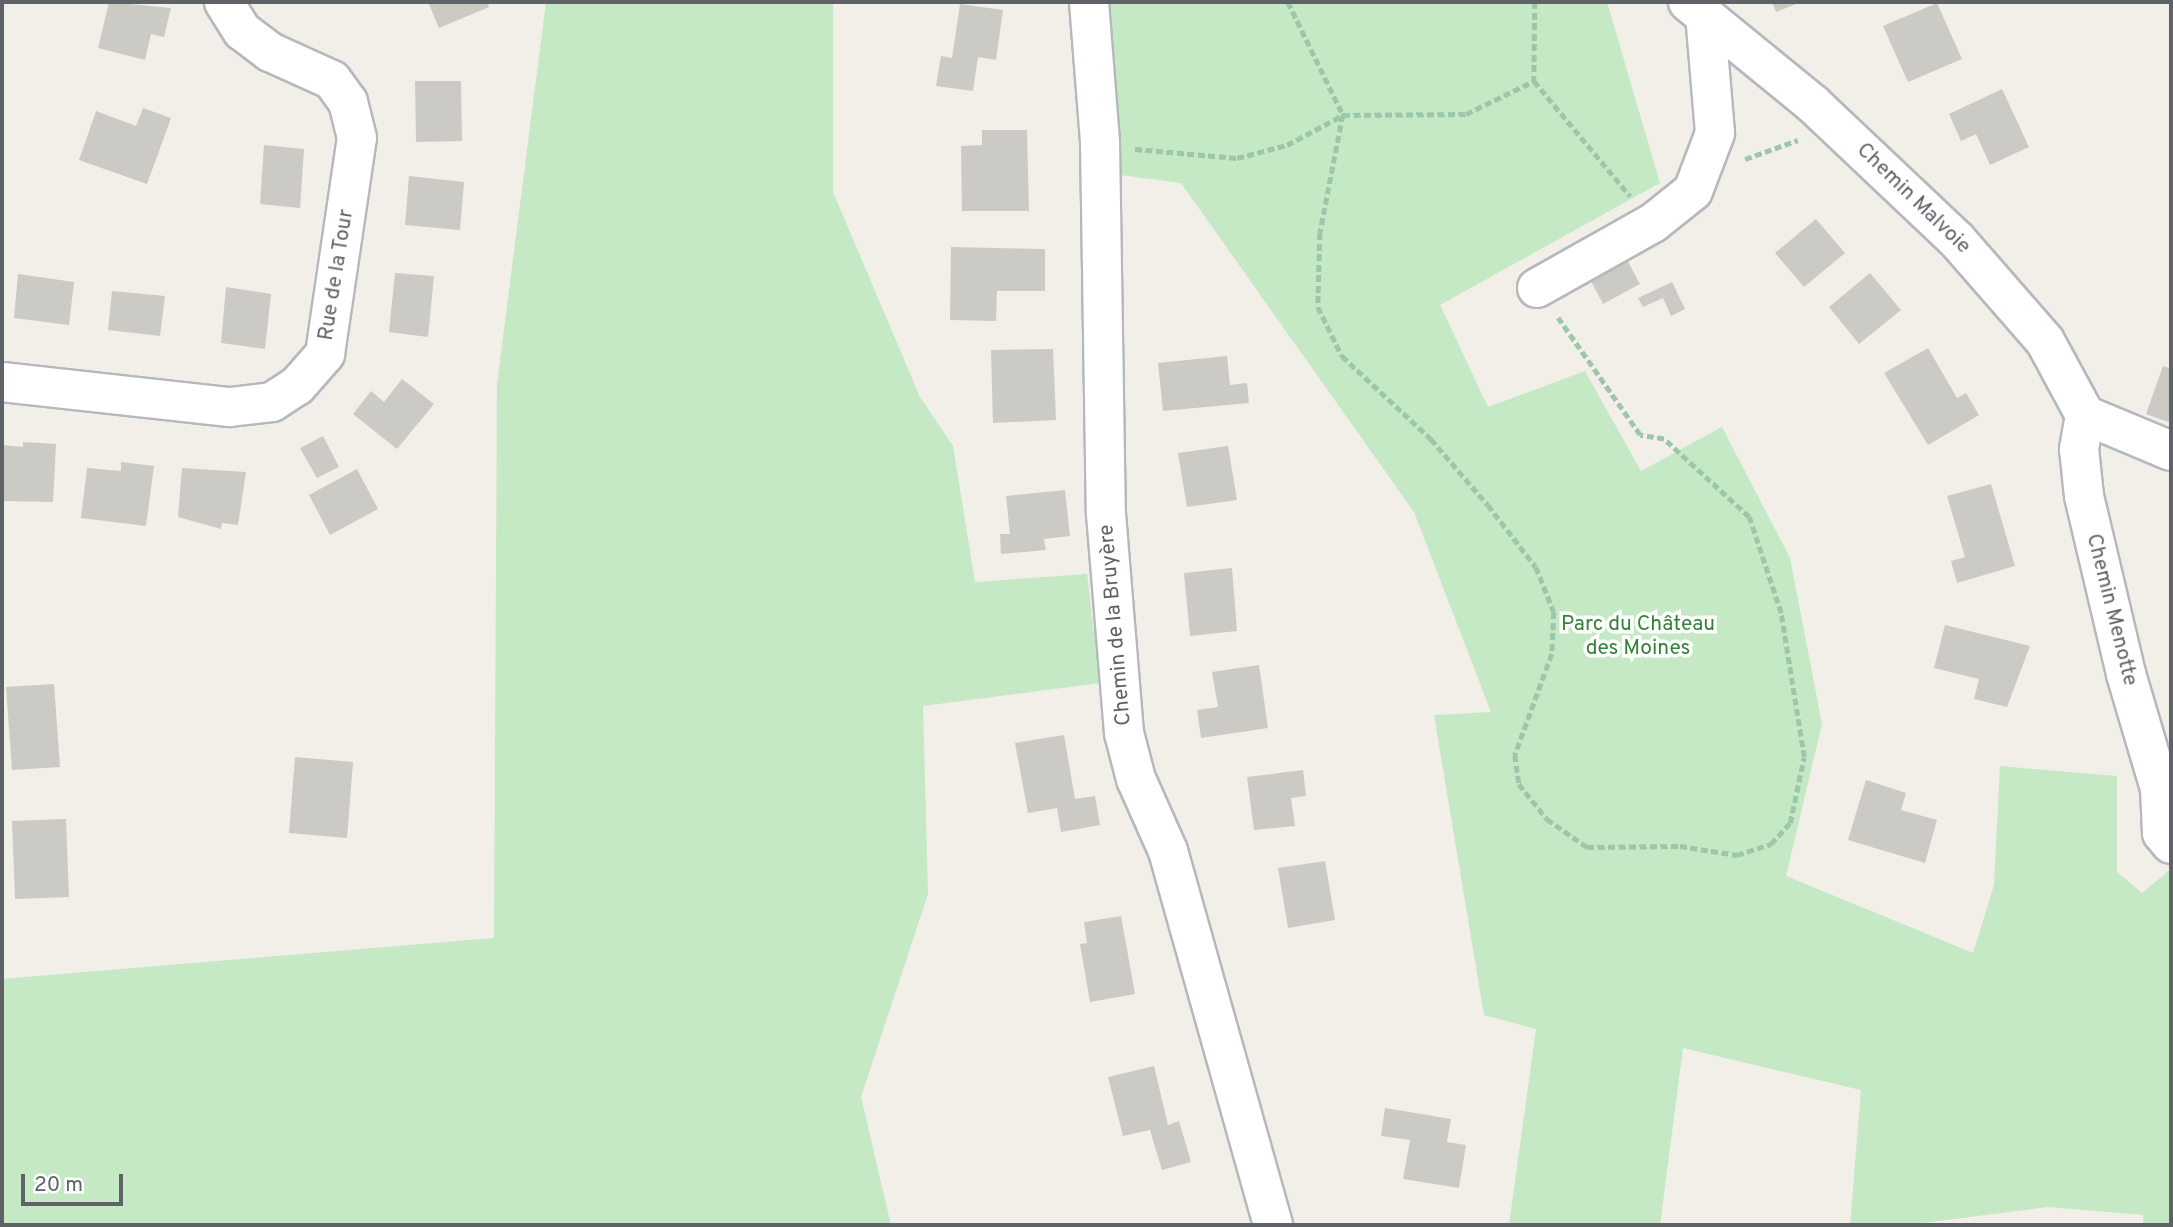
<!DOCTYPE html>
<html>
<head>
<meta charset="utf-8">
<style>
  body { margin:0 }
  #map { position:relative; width:2173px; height:1227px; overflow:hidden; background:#f1efe8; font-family:Overpass,sans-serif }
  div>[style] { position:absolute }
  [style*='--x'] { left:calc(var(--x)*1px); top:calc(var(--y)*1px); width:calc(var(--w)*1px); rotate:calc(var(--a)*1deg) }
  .green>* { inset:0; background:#c5e8c5 }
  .building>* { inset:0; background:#cccac5 }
  .path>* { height:4.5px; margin-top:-2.25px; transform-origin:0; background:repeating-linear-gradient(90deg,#9cc7a9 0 7px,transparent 0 10.5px) }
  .roads { filter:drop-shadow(2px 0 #b5b8bc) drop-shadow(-2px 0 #b5b8bc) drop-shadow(0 2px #b5b8bc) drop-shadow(0 -2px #b5b8bc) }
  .minor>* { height:38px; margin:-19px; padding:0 19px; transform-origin:19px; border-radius:19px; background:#fff }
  span { translate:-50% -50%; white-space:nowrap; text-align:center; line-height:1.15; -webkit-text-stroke:7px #fff; paint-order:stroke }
  .street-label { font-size:21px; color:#5f6368 }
  .park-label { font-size:21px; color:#348238 }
  .frame { position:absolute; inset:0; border:4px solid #5f6368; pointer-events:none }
  .scale { position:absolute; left:21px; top:1174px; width:102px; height:32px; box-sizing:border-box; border:4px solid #5f6368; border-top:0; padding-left:9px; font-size:21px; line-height:24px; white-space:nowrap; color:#5f6368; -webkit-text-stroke:5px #fff; paint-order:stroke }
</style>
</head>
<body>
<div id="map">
  <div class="green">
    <i style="clip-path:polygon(546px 2px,833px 2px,833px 192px,920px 397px,953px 446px,975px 582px,1087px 574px,1100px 683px,923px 706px,928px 894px,861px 1097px,891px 1225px,2px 1225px,2px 979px,494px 938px,497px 384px)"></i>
    <i style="clip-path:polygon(1099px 2px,1607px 2px,1660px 183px,1440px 305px,1488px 407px,1585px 371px,1641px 471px,1722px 427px,1790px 558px,1822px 724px,1786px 876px,1973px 953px,1994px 885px,2000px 766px,2117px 776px,2117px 872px,2142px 893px,2171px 869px,2171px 1225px,2143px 1225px,2143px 1215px,2048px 1207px,1907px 1225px,1850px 1225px,1861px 1090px,1683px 1048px,1660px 1225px,1509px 1225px,1536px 1029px,1484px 1015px,1434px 715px,1491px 712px,1414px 512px,1181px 183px,1105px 173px)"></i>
  </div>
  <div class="building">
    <i style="clip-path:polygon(109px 2px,171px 8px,164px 37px,151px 34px,145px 60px,98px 48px)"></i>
    <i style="clip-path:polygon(428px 2px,487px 2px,489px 7px,439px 28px)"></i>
    <i style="clip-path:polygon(1772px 2px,1801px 2px,1776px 12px)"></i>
    <i style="clip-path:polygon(1937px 3px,1962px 59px,1908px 82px,1883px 26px)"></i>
    <i style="clip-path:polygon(960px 4px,1003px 10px,996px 60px,978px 57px,973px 91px,936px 86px,941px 56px,952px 58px)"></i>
    <i style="clip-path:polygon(415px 81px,461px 81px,462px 141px,416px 142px)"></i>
    <i style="clip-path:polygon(2002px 89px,2029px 147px,1990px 165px,1976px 134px,1961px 141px,1949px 114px)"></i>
    <i style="clip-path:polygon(143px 108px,171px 118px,147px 184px,79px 160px,96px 111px,136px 126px)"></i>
    <i style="clip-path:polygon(982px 130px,1027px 130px,1029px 211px,962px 211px,961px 146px,982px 145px)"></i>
    <i style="clip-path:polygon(264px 145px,304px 149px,300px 208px,260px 204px)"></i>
    <i style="clip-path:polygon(409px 176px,464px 182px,460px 230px,405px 225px)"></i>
    <i style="clip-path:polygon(1816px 219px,1845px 253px,1804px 287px,1775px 253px)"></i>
    <i style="clip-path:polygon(951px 247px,1045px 249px,1045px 291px,997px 291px,996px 321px,950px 320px)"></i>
    <i style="clip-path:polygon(1626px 258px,1640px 284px,1603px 304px,1589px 277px)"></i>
    <i style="clip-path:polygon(395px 273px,434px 276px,428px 337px,389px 332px)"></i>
    <i style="clip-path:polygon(1870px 273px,1901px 310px,1859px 344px,1829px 307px)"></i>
    <i style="clip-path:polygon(18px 274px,74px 282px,69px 325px,14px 318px)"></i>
    <i style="clip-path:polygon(1672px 282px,1685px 309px,1671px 316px,1663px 298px,1643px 307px,1638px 298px)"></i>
    <i style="clip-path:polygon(226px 287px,271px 294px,265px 349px,221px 343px)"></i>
    <i style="clip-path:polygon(112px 291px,165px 296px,160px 336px,108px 330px)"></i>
    <i style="clip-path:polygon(1928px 348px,1957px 398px,1966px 393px,1979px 415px,1928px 445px,1884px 373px)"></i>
    <i style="clip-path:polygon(1053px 349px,1056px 420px,993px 423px,991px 350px)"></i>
    <i style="clip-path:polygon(1227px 356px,1230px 385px,1247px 383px,1249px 403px,1163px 411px,1158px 363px)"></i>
    <i style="clip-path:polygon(2171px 362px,2171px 423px,2146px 414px,2163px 366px,2169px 368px)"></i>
    <i style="clip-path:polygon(402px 379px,434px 404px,397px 449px,353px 414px,371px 391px,384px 402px)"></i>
    <i style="clip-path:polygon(323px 436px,339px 467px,317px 478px,300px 448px)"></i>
    <i style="clip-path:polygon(23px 442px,56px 444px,53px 502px,2px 501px,3px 445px,23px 447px)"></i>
    <i style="clip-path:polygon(1228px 446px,1237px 500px,1187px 507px,1178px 453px)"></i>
    <i style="clip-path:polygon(121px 462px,154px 466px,146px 526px,81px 518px,87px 468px,121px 471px)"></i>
    <i style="clip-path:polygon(182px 468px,246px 472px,238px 525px,222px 523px,221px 529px,178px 517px)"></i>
    <i style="clip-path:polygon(357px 469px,378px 509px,330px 535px,309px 495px)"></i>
    <i style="clip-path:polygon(1991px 484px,2015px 566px,1957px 583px,1951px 561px,1965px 557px,1947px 496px)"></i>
    <i style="clip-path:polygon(1065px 490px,1070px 536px,1044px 539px,1046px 550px,1001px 554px,1000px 534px,1010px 534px,1006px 496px)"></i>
    <i style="clip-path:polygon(1232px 568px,1237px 631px,1190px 636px,1184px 573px)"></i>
    <i style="clip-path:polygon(1945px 625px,2030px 646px,2007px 707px,1974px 699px,1979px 679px,1934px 668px)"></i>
    <i style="clip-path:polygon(1259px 665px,1268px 728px,1201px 738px,1197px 710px,1218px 707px,1212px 672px)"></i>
    <i style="clip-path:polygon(54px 684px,60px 767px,12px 770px,6px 687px)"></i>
    <i style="clip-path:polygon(1064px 735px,1075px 799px,1095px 796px,1100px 825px,1061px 832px,1057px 808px,1028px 813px,1015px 743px)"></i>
    <i style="clip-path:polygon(295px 757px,353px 762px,347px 838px,289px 833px)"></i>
    <i style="clip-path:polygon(1303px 770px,1306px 796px,1291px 798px,1295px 826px,1254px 830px,1247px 777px)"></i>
    <i style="clip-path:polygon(1866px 780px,1906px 793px,1901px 810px,1937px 820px,1925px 863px,1848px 840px)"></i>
    <i style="clip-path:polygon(66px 819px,69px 897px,15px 899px,12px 821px)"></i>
    <i style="clip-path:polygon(1325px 861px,1335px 920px,1288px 928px,1278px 868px)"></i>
    <i style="clip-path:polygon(1121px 916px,1135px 994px,1090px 1002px,1080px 944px,1087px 943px,1084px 922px)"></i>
    <i style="clip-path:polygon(1154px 1066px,1168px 1125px,1179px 1121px,1191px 1162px,1162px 1170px,1150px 1130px,1123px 1136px,1108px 1077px)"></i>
    <i style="clip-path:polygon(1385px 1108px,1451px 1119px,1447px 1142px,1466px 1145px,1459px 1188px,1403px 1179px,1410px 1140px,1381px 1136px)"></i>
  </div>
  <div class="path">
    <i style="--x:1288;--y:2;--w:126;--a:64"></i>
    <i style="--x:1343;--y:115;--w:120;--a:101"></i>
    <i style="--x:1320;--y:233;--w:74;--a:91.5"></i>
    <i style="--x:1318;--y:307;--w:55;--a:63.9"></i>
    <i style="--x:1342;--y:356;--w:122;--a:43"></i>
    <i style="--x:1431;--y:439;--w:87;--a:49.2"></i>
    <i style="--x:1488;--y:505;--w:78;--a:52.3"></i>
    <i style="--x:1536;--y:567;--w:48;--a:68.2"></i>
    <i style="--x:1554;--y:612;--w:42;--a:92.7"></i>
    <i style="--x:1552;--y:654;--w:108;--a:110.1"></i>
    <i style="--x:1515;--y:755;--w:29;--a:82"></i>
    <i style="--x:1519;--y:784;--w:45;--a:51.3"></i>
    <i style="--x:1547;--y:819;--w:49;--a:35"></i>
    <i style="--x:1587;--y:847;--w:93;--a:-0.6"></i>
    <i style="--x:1680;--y:846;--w:58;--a:9"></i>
    <i style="--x:1737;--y:855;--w:36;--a:-18"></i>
    <i style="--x:1771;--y:844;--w:28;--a:-48"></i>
    <i style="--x:1790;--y:823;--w:67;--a:-78"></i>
    <i style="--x:1804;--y:757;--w:146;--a:-99.1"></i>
    <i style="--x:1781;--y:613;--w:101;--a:-108.4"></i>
    <i style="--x:1749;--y:517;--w:115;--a:-137.5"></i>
    <i style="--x:1664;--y:439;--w:24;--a:-171"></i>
    <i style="--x:1640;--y:435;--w:143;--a:-125"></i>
    <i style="--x:1535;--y:2;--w:79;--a:90.7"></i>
    <i style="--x:1534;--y:81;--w:150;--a:50.1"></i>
    <i style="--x:1135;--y:149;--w:102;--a:5"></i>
    <i style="--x:1237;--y:158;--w:52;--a:-14.6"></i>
    <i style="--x:1287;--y:145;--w:64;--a:-28.2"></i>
    <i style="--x:1343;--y:115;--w:123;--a:-0.5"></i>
    <i style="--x:1466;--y:114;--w:76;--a:-25.9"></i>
    <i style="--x:1745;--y:159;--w:56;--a:-19.7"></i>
  </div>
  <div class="roads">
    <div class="minor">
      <i style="--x:1089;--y:2;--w:140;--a:85.5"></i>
      <i style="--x:1100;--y:142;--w:372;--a:89.1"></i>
      <i style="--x:1106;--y:514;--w:220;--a:85.3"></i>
      <i style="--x:1124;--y:733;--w:48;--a:75.4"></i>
      <i style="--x:1136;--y:779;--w:79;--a:66"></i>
      <i style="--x:1168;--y:851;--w:388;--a:74.3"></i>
      <i style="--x:1688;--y:2;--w:161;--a:39.2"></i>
      <i style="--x:1813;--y:104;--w:197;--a:43.4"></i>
      <i style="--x:1956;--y:239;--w:135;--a:48.9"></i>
      <i style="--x:2045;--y:341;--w:84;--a:61.6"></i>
      <i style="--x:1537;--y:288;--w:133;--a:-29.3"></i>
      <i style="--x:1653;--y:223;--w:51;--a:-38.7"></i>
      <i style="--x:1693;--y:191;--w:62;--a:-69.2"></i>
      <i style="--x:1715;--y:133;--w:118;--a:-94.8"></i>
      <i style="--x:2;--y:382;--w:229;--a:6.3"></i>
      <i style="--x:230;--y:407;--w:42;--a:-6.8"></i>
      <i style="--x:272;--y:402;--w:30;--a:-33"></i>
      <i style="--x:297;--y:386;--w:43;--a:-48.8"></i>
      <i style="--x:325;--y:354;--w:218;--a:-81.6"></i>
      <i style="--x:357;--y:138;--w:37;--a:-104"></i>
      <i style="--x:348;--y:102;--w:27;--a:-126"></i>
      <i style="--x:332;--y:80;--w:68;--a:-155.7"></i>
      <i style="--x:270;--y:52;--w:35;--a:-143"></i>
      <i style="--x:242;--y:31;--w:34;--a:-122"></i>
      <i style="--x:2085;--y:415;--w:35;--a:100"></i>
      <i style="--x:2079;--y:449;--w:47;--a:83.9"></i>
      <i style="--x:2084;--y:496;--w:183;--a:76.7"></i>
      <i style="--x:2126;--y:674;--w:120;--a:73.5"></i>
      <i style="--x:2160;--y:789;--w:44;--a:87.4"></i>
      <i style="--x:2162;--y:833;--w:14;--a:51"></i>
      <i style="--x:2085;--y:415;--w:93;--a:22.7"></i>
    </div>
  </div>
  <div class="street-label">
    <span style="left:1913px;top:199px;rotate:44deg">Chemin Malvoie</span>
    <span style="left:337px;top:275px;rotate:-81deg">Rue de la Tour</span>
    <span style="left:2111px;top:610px;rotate:76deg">Chemin Menotte</span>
    <span style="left:1116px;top:625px;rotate:-95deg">Chemin de la Bruyère</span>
  </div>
  <div class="park-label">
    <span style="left:1638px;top:637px">Parc du Château<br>des Moines</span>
  </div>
  <div class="frame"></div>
  <div class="scale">20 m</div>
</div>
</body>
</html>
